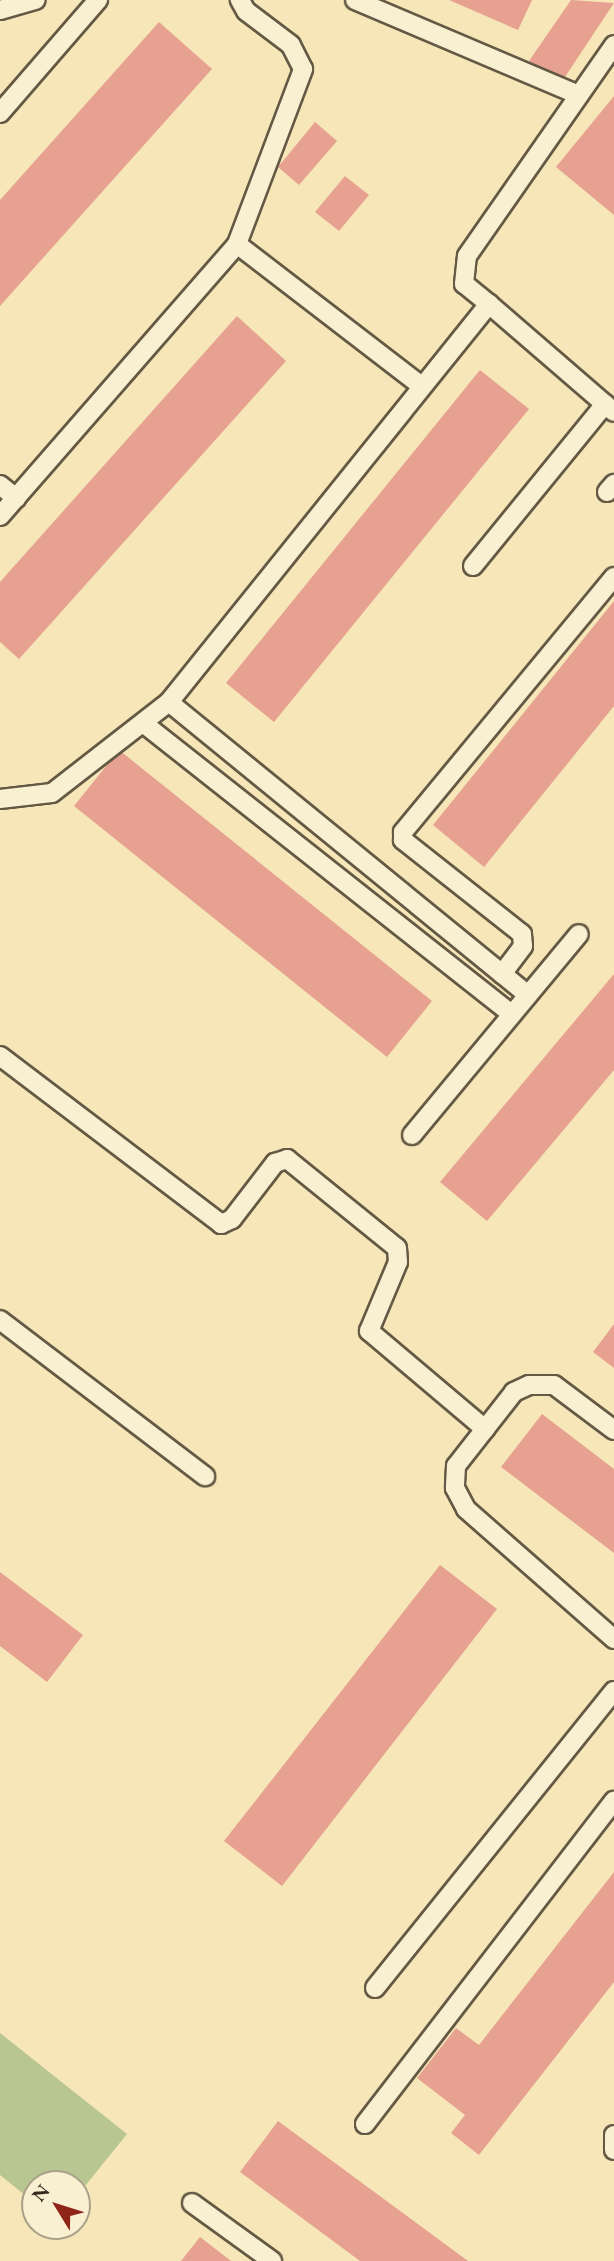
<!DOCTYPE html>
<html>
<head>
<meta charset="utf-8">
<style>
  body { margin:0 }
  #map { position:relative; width:614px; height:2261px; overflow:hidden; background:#f6e6b8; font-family:"EB Garamond",serif }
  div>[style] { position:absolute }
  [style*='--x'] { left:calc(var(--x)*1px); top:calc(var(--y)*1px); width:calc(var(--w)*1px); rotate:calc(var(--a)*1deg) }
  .green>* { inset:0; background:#b8c692 }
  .building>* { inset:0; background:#e6a190 }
  .roads { filter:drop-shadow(2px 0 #645944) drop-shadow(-2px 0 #645944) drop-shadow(0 2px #645944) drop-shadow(0 -2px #645944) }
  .lane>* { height:18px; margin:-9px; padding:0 9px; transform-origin:9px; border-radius:9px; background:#f9efd1 }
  span { translate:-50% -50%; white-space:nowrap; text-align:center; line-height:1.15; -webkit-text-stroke:5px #f9efd1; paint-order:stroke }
  .north { position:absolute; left:21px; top:2170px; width:70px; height:70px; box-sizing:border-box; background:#f9efd1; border:2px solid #aaa089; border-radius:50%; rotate:308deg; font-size:19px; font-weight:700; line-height:28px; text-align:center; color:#342a1e }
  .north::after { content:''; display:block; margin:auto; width:24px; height:32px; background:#8f2418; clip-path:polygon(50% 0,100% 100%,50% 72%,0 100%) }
</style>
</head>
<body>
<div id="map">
  <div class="green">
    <i style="clip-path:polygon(0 2033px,127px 2134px,77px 2196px,77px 2184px,35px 2184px,35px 2203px,0 2175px)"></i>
  </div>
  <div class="building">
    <i style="clip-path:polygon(449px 0,532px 0,518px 30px)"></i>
    <i style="clip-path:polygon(571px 0,614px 3px,561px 83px,529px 61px)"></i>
    <i style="clip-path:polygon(159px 22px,212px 69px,0 306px,0 200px)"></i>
    <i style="clip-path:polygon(614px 96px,614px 215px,556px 167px)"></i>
    <i style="clip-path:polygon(315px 122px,337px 141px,299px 185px,278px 167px)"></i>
    <i style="clip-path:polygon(345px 176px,369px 195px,339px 231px,315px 212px)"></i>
    <i style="clip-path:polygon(237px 316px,286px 361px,19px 659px,0 642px,0 582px)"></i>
    <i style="clip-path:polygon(480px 370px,529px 409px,274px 722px,226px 683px)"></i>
    <i style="clip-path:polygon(614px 601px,614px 706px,484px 867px,433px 825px)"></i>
    <i style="clip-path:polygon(119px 750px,432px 1001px,387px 1057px,74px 806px)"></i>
    <i style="clip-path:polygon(614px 974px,614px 1070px,487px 1221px,440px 1182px)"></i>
    <i style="clip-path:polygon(614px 1324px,614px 1368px,593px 1352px)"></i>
    <i style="clip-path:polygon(542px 1414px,614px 1469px,614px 1553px,501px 1467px)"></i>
    <i style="clip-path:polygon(440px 1565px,497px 1609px,282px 1886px,224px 1841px)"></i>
    <i style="clip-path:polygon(0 1572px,83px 1635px,47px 1682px,0 1646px)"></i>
    <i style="clip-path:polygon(614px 1872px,614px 1982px,479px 2155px,451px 2133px,465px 2115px,417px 2078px,456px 2028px,479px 2045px)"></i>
    <i style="clip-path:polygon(278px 2121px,468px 2261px,360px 2261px,240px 2172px)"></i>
    <i style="clip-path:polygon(200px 2237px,231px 2261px,181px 2261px)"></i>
  </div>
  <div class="roads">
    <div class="lane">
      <i style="--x:355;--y:0;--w:243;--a:23"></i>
      <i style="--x:0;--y:10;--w:37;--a:-16"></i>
      <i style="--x:0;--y:113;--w:150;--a:-49.1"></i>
      <i style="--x:237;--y:244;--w:187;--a:-69.3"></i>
      <i style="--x:303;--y:69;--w:27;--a:-117"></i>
      <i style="--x:291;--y:45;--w:56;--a:-142.9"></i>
      <i style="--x:246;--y:11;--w:13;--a:-119"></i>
      <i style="--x:489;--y:304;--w:32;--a:-141"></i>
      <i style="--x:464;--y:284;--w:28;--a:-84"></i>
      <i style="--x:467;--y:256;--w:257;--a:-55.1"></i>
      <i style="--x:0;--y:485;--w:21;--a:39"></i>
      <i style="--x:607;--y:492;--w:11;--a:-49"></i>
      <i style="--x:0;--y:516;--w:361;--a:-48.9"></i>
      <i style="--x:237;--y:244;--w:231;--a:37.6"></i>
      <i style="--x:473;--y:566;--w:209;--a:-50.8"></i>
      <i style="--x:143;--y:723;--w:470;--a:38.3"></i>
      <i style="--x:0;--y:799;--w:52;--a:-6.6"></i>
      <i style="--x:52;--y:793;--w:148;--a:-37.9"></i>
      <i style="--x:502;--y:974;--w:35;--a:-53"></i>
      <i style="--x:523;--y:946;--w:12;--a:-95"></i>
      <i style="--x:522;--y:934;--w:152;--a:-141.7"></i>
      <i style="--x:403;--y:840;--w:8;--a:-90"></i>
      <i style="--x:403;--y:832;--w:331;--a:-50.4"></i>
      <i style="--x:528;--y:995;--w:463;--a:-140.8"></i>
      <i style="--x:169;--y:702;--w:511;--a:-51.2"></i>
      <i style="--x:489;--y:304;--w:165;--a:40.8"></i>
      <i style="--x:0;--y:1056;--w:278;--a:37.2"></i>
      <i style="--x:221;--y:1224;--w:12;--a:-24"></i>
      <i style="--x:232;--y:1219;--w:71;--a:-52.5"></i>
      <i style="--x:275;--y:1163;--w:13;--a:-18"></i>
      <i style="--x:287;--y:1159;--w:141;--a:39"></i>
      <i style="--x:397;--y:1248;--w:14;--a:86"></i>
      <i style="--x:398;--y:1262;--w:75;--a:112.8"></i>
      <i style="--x:369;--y:1331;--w:152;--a:40.2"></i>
      <i style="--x:412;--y:1135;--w:261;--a:-50.3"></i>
      <i style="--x:0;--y:1320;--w:258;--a:37.3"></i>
      <i style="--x:614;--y:1430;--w:75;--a:-143.1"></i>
      <i style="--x:554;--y:1385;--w:25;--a:180"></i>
      <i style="--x:529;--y:1385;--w:17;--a:155"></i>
      <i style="--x:514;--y:1392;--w:94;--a:128.1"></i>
      <i style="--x:456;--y:1466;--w:22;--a:93"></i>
      <i style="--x:455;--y:1488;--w:24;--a:62"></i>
      <i style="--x:466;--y:1509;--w:197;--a:41.3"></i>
      <i style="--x:375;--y:1988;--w:381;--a:-51.2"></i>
      <i style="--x:365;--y:2124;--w:408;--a:-52.4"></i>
      <i style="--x:614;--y:2135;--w:15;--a:90"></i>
      <i style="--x:192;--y:2203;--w:99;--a:35.9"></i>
    </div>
  </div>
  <div class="north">N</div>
</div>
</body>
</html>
